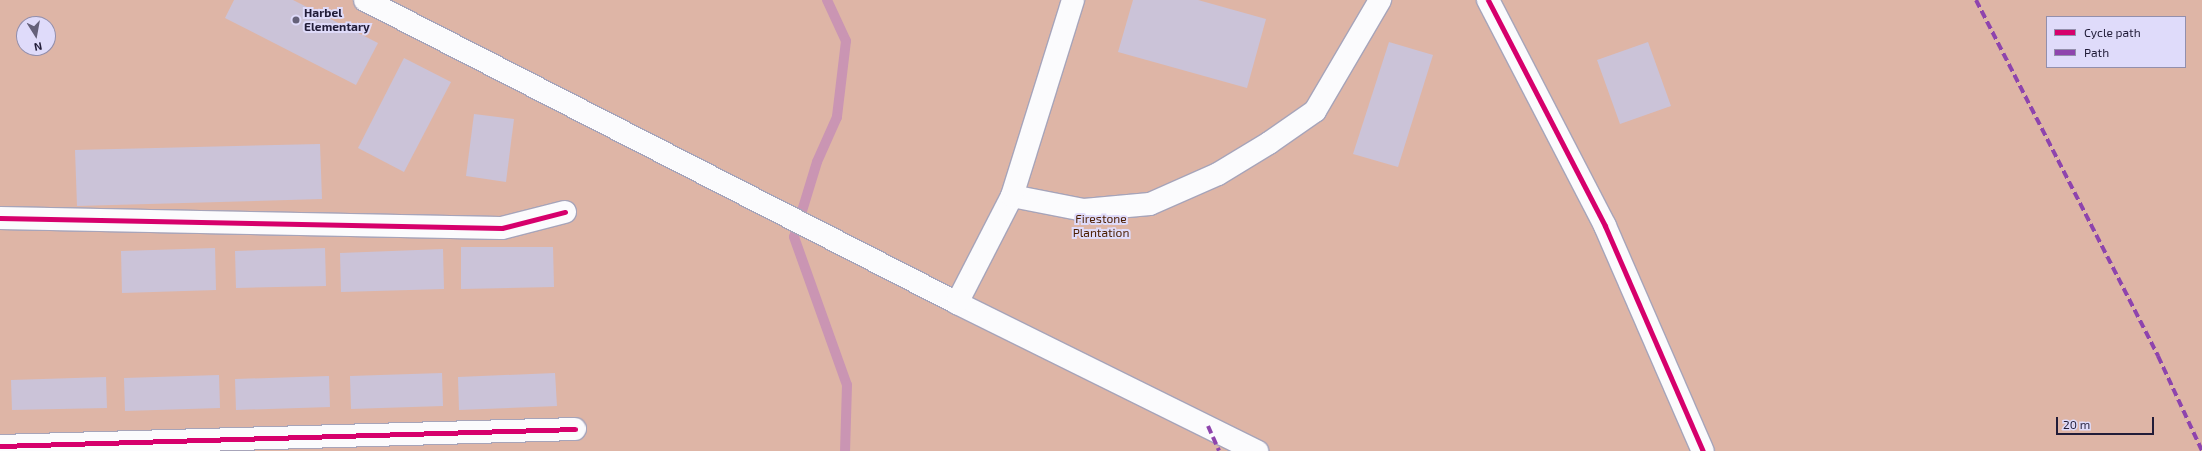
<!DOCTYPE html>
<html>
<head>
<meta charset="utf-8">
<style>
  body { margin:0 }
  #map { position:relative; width:2202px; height:451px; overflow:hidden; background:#e4e2f3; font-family:"Exo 2",sans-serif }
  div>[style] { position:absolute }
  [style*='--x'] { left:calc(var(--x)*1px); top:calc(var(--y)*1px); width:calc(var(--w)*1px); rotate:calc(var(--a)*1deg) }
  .forest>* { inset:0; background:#deb5a6 }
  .stream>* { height:10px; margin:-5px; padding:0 5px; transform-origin:5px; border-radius:5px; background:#ca95b3 }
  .building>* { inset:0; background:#cbc3d8 }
  .roads { filter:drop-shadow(1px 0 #a7a4b9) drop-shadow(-1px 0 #a7a4b9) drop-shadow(0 1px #a7a4b9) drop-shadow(0 -1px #a7a4b9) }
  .street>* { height:22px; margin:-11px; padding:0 11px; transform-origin:11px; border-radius:11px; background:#fbfbfd }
  .secondary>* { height:22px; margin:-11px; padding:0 11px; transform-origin:11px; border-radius:11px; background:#fbfbfd }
  .quiet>* { height:4px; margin-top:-2px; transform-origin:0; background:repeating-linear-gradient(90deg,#8e44ad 0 8px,transparent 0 12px) }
  .cycleway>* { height:5px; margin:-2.5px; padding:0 2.5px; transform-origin:2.5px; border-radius:2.5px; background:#d6006c }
  .dots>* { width:11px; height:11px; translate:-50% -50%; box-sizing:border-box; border:2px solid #dfdbfa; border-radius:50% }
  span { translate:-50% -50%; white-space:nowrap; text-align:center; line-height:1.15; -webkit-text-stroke:4px #dfdbfa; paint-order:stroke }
  .poi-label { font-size:12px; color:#211c38; font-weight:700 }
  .left { translate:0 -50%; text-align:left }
  .park-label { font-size:12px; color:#4b1d00 }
  .legend { position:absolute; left:2046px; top:16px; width:140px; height:52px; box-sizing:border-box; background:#dfdbfa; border:1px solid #938fac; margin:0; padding:5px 7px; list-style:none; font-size:12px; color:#211c38 }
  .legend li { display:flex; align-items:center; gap:8px; height:20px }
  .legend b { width:20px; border:1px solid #938fac }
  .north { position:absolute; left:16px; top:16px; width:40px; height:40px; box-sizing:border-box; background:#dfdbfa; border:1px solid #938fac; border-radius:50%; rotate:169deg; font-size:11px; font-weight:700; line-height:16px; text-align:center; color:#211c38 }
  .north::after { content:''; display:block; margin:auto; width:14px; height:18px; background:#656179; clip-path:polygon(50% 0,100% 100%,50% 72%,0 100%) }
  .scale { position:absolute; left:2056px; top:417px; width:98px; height:18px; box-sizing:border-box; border:2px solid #211c38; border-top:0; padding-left:5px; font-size:12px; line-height:14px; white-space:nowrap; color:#211c38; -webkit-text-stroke:3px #dfdbfa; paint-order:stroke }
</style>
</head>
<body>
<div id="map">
  <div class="forest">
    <i style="clip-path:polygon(evenodd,0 0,2202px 0,2202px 451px,0 451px,0 0,2047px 17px,2185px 17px,2185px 67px,2047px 67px,2047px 17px,0 0,24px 24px,48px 24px,48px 48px,24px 48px,24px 24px)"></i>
  </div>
  <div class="stream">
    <i style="--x:827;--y:0;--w:45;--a:65.1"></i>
    <i style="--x:846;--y:41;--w:77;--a:96.8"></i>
    <i style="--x:837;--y:117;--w:49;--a:114"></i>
    <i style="--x:817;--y:162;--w:78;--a:107"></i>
    <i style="--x:794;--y:237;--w:157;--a:70.3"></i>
    <i style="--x:847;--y:385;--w:66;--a:91.7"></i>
  </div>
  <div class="building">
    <i style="clip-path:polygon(234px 0,293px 0,378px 43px,356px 85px,225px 18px)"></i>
    <i style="clip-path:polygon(1133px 0,1198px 0,1266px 19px,1247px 88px,1118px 52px)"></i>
    <i style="clip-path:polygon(1389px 42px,1433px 55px,1398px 167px,1353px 154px)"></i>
    <i style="clip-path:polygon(1648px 42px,1671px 106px,1620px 124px,1597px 60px)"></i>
    <i style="clip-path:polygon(404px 58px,451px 82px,404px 172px,358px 148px)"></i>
    <i style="clip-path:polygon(474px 114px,514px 119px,506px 182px,466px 176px)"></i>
    <i style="clip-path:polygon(320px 144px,322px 199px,77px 206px,75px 150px)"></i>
    <i style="clip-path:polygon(461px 247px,553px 247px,554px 287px,461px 289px)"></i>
    <i style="clip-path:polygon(215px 248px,216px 290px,122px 293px,121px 251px)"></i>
    <i style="clip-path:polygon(325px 248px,326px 286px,236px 288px,235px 251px)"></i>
    <i style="clip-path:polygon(443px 249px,444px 289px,341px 292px,340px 253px)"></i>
    <i style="clip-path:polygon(442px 373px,443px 406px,351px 409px,350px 376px)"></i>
    <i style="clip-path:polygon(555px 373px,557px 406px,459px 410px,458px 377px)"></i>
    <i style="clip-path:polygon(219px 375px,220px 408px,125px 411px,124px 378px)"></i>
    <i style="clip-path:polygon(329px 376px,330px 407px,236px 410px,235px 379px)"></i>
    <i style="clip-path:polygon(106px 377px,107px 408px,12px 410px,11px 380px)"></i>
  </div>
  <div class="roads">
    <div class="street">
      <i style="--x:1488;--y:0;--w:254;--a:62.6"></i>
      <i style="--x:1605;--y:226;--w:245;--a:66.5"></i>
      <i style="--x:1012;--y:196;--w:73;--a:11"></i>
      <i style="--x:1084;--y:210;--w:66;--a:-5.2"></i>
      <i style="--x:1150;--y:204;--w:74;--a:-23.8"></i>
      <i style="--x:1218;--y:174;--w:60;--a:-31.3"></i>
      <i style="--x:1269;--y:143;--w:56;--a:-34.8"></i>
      <i style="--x:1315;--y:111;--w:129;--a:-59.6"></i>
      <i style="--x:0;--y:218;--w:502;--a:1.14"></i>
      <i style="--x:502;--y:228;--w:65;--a:-14.3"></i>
      <i style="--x:0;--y:446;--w:575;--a:-1.69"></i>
    </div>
    <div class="secondary">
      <i style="--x:365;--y:0;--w:665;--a:27.1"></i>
      <i style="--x:957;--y:303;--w:335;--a:26.3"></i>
      <i style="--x:957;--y:303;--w:120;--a:-62.8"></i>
      <i style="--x:1012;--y:196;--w:205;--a:-72.7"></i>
    </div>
  </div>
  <div class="quiet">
    <i style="--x:1976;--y:0;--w:400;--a:62.9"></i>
    <i style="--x:2158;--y:356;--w:105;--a:65.1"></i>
    <i style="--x:1208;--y:426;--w:27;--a:66"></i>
  </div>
  <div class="cycleway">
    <i style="--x:1488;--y:0;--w:254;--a:62.6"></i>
    <i style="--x:1605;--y:226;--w:245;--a:66.5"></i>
    <i style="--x:0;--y:218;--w:502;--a:1.14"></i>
    <i style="--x:502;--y:228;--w:65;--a:-14.3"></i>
    <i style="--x:0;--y:446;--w:575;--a:-1.69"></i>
  </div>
  <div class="dots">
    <i style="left:296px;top:20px;background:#656179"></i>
  </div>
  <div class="poi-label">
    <span class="left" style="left:304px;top:20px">Harbel<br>Elementary</span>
  </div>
  <div class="park-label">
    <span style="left:1101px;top:226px">Firestone<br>Plantation</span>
  </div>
  <ul class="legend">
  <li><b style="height:5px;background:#d6006c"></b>Cycle path</li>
  <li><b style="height:5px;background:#8e44ad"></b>Path</li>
  </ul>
  <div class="north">N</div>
  <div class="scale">20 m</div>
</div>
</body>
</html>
